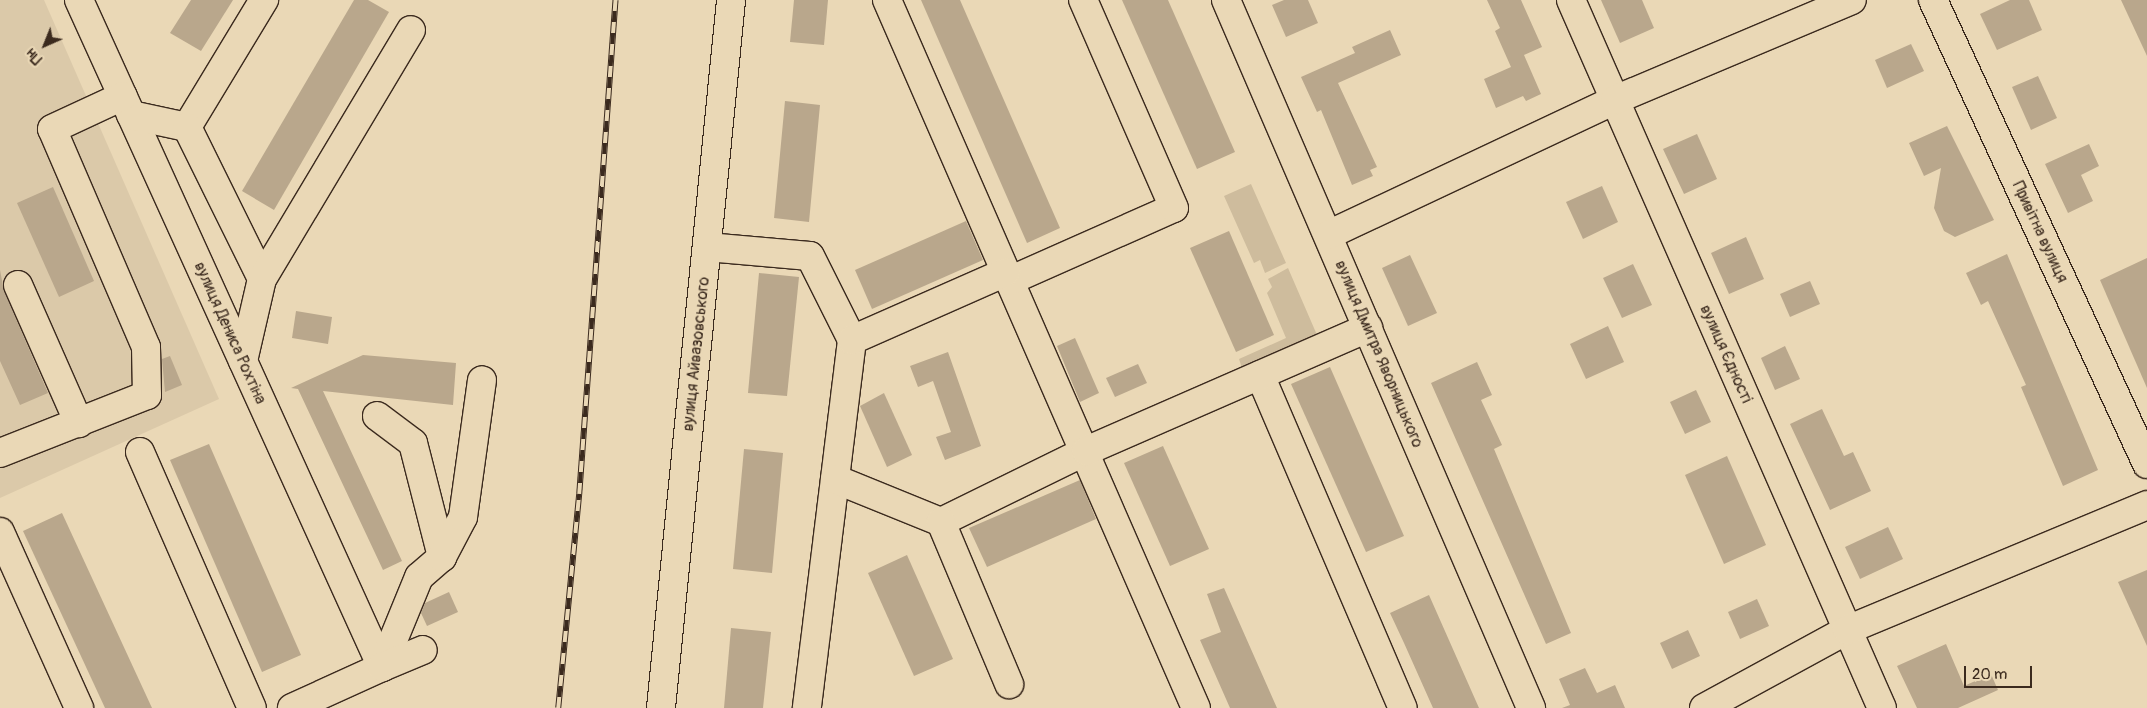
<!DOCTYPE html>
<html>
<head>
<meta charset="utf-8">
<style>
  body { margin:0 }
  #map { position:relative; width:2147px; height:708px; overflow:hidden; background:#ead8b6; font-family:Pangolin,sans-serif }
  div>[style] { position:absolute }
  [style*='--x'] { left:calc(var(--x)*1px); top:calc(var(--y)*1px); width:calc(var(--w)*1px); rotate:calc(var(--a)*1deg) }
  .built>* { inset:0; background:#dbc9a9 }
  .green>* { inset:0; background:#cebc9d }
  .building>* { inset:0; background:#b9a78c }
  .roads { filter:drop-shadow(1px 0 #3b2a1e) drop-shadow(-1px 0 #3b2a1e) drop-shadow(0 1px #3b2a1e) drop-shadow(0 -1px #3b2a1e) }
  .minor>* { height:28px; margin:-14px; padding:0 14px; transform-origin:14px; border-radius:14px; background:#ead8b6 }
  .rail>* { height:5.5px; margin-top:-2.75px; transform-origin:0; background:repeating-linear-gradient(90deg,#ead8b6 0 11px,#3b2a1e 0 22px); box-sizing:border-box; border-block:1px solid #3b2a1e }
  span { translate:-50% -50%; white-space:nowrap; text-align:center; line-height:1.15; -webkit-text-stroke:4.5px #ead8b6; paint-order:stroke }
  .street-label { font-size:16px; color:#3b2a1e }
  .north { position:absolute; left:20px; top:20px; width:50px; height:50px; -webkit-text-stroke:4px #ead8b6; paint-order:stroke; rotate:224deg; font-size:14px; font-weight:700; line-height:20px; text-align:center; color:#3b2a1e }
  .north::after { content:''; display:block; margin:auto; width:18px; height:22px; background:#3b2a1e; clip-path:polygon(50% 0,100% 100%,50% 72%,0 100%) }
  .scale { position:absolute; left:1964px; top:666px; width:68px; height:22px; box-sizing:border-box; border:2px solid #3b2a1e; border-top:0; padding-left:6px; font-size:15px; line-height:18px; white-space:nowrap; color:#3b2a1e; -webkit-text-stroke:4px #ead8b6; paint-order:stroke }
</style>
</head>
<body>
<div id="map">
  <div class="built">
    <i style="clip-path:polygon(0 0,44px 0,219px 399px,0 498px)"></i>
  </div>
  <div class="green">
    <i style="clip-path:polygon(1251px 184px,1286px 263px,1265px 273px,1260px 260px,1254px 263px,1224px 196px)"></i>
    <i style="clip-path:polygon(1288px 268px,1317px 335px,1242px 368px,1239px 359px,1286px 338px,1267px 293px,1272px 287px,1268px 279px)"></i>
  </div>
  <div class="building">
    <i style="clip-path:polygon(191px 0,233px 0,201px 51px,170px 33px)"></i>
    <i style="clip-path:polygon(354px 0,368px 0,389px 12px,274px 210px,242px 191px)"></i>
    <i style="clip-path:polygon(794px 0,828px 0,824px 45px,790px 42px)"></i>
    <i style="clip-path:polygon(921px 0,960px 0,1060px 228px,1027px 243px)"></i>
    <i style="clip-path:polygon(1122px 0,1168px 0,1235px 152px,1197px 169px)"></i>
    <i style="clip-path:polygon(1284px 0,1308px 0,1318px 23px,1286px 37px,1272px 5px)"></i>
    <i style="clip-path:polygon(1487px 0,1521px 0,1542px 47px,1524px 55px,1541px 94px,1526px 101px,1523px 96px,1496px 108px,1484px 79px,1511px 67px,1495px 31px,1500px 28px)"></i>
    <i style="clip-path:polygon(1601px 0,1642px 0,1654px 28px,1620px 43px)"></i>
    <i style="clip-path:polygon(2010px 0,2029px 0,2042px 30px,1997px 50px,1980px 14px)"></i>
    <i style="clip-path:polygon(2121px 0,2147px 0,2147px 56px)"></i>
    <i style="clip-path:polygon(1390px 30px,1401px 55px,1338px 83px,1377px 167px,1370px 170px,1373px 176px,1352px 185px,1321px 110px,1317px 112px,1301px 77px,1355px 53px,1352px 47px)"></i>
    <i style="clip-path:polygon(1911px 44px,1924px 71px,1887px 88px,1875px 60px)"></i>
    <i style="clip-path:polygon(2038px 76px,2057px 118px,2031px 130px,2012px 87px)"></i>
    <i style="clip-path:polygon(785px 101px,820px 105px,809px 222px,774px 218px)"></i>
    <i style="clip-path:polygon(1947px 126px,1994px 220px,1955px 237px,1944px 231px,1934px 208px,1941px 168px,1924px 176px,1909px 143px)"></i>
    <i style="clip-path:polygon(1697px 134px,1717px 179px,1684px 194px,1663px 149px)"></i>
    <i style="clip-path:polygon(2089px 144px,2099px 166px,2081px 175px,2093px 201px,2068px 213px,2045px 164px)"></i>
    <i style="clip-path:polygon(1602px 186px,1618px 222px,1583px 239px,1566px 202px)"></i>
    <i style="clip-path:polygon(53px 187px,94px 281px,59px 297px,17px 203px)"></i>
    <i style="clip-path:polygon(966px 221px,983px 260px,872px 309px,855px 270px)"></i>
    <i style="clip-path:polygon(1229px 231px,1274px 335px,1236px 352px,1190px 248px)"></i>
    <i style="clip-path:polygon(1746px 237px,1764px 279px,1729px 294px,1711px 253px)"></i>
    <i style="clip-path:polygon(2007px 254px,2098px 470px,2063px 486px,2021px 387px,2026px 385px,1988px 301px,1981px 305px,1966px 273px)"></i>
    <i style="clip-path:polygon(1410px 255px,1437px 313px,1408px 326px,1382px 268px)"></i>
    <i style="clip-path:polygon(2147px 258px,2147px 388px,2100px 280px)"></i>
    <i style="clip-path:polygon(1633px 264px,1652px 305px,1622px 318px,1603px 278px)"></i>
    <i style="clip-path:polygon(0 270px,4px 291px,48px 393px,20px 405px,0 361px)"></i>
    <i style="clip-path:polygon(759px 273px,799px 277px,787px 396px,748px 393px)"></i>
    <i style="clip-path:polygon(1810px 281px,1820px 304px,1790px 317px,1780px 294px)"></i>
    <i style="clip-path:polygon(296px 311px,332px 317px,328px 344px,292px 338px)"></i>
    <i style="clip-path:polygon(1608px 326px,1624px 362px,1586px 379px,1570px 344px)"></i>
    <i style="clip-path:polygon(1075px 338px,1099px 393px,1080px 402px,1057px 346px)"></i>
    <i style="clip-path:polygon(1785px 346px,1800px 379px,1775px 390px,1761px 358px)"></i>
    <i style="clip-path:polygon(948px 352px,981px 446px,945px 460px,936px 437px,951px 432px,933px 381px,918px 387px,910px 366px)"></i>
    <i style="clip-path:polygon(363px 355px,456px 363px,453px 405px,323px 391px,402px 561px,383px 570px,298px 389px,291px 388px)"></i>
    <i style="clip-path:polygon(170px 356px,182px 385px,165px 392px,162px 359px)"></i>
    <i style="clip-path:polygon(1477px 362px,1492px 395px,1481px 400px,1502px 445px,1494px 449px,1571px 633px,1546px 644px,1431px 383px)"></i>
    <i style="clip-path:polygon(1138px 364px,1147px 383px,1115px 397px,1106px 378px)"></i>
    <i style="clip-path:polygon(1330px 367px,1404px 536px,1366px 552px,1291px 384px)"></i>
    <i style="clip-path:polygon(1696px 390px,1711px 422px,1685px 434px,1670px 402px)"></i>
    <i style="clip-path:polygon(884px 393px,912px 455px,887px 467px,860px 406px)"></i>
    <i style="clip-path:polygon(1822px 409px,1844px 456px,1853px 452px,1871px 491px,1830px 510px,1790px 424px)"></i>
    <i style="clip-path:polygon(209px 444px,301px 655px,262px 672px,170px 460px)"></i>
    <i style="clip-path:polygon(1163px 446px,1209px 549px,1170px 566px,1124px 463px)"></i>
    <i style="clip-path:polygon(744px 449px,783px 453px,772px 573px,733px 569px)"></i>
    <i style="clip-path:polygon(1727px 456px,1766px 545px,1724px 564px,1685px 475px)"></i>
    <i style="clip-path:polygon(1080px 480px,1096px 519px,987px 567px,969px 528px)"></i>
    <i style="clip-path:polygon(62px 513px,152px 708px,105px 708px,23px 531px)"></i>
    <i style="clip-path:polygon(1888px 527px,1903px 559px,1860px 579px,1845px 547px)"></i>
    <i style="clip-path:polygon(907px 555px,953px 659px,914px 676px,868px 573px)"></i>
    <i style="clip-path:polygon(2147px 570px,2147px 646px,2118px 582px)"></i>
    <i style="clip-path:polygon(1224px 588px,1277px 708px,1230px 708px,1200px 640px,1221px 632px,1207px 594px)"></i>
    <i style="clip-path:polygon(449px 592px,458px 612px,427px 626px,421px 613px,425px 603px)"></i>
    <i style="clip-path:polygon(1429px 595px,1479px 708px,1433px 708px,1404px 643px,1390px 613px)"></i>
    <i style="clip-path:polygon(1757px 599px,1769px 626px,1740px 639px,1728px 612px)"></i>
    <i style="clip-path:polygon(731px 628px,771px 632px,763px 708px,724px 708px)"></i>
    <i style="clip-path:polygon(1688px 630px,1700px 656px,1672px 669px,1660px 643px)"></i>
    <i style="clip-path:polygon(1946px 644px,1964px 686px,1991px 674px,1998px 690px,1958px 708px,1917px 708px,1897px 666px)"></i>
    <i style="clip-path:polygon(1585px 668px,1597px 693px,1615px 685px,1625px 708px,1562px 708px,1570px 705px,1559px 679px)"></i>
  </div>
  <div class="roads">
    <div class="minor">
      <i style="--x:79;--y:0;--w:733;--a:65.57"></i>
      <i style="--x:382;--y:667;--w:99;--a:155.5"></i>
      <i style="--x:887;--y:0;--w:772;--a:66.42"></i>
      <i style="--x:1226;--y:0;--w:771;--a:66.69"></i>
      <i style="--x:1571;--y:0;--w:773;--a:66.29"></i>
      <i style="--x:1933;--y:0;--w:511;--a:65.24"></i>
      <i style="--x:131;--y:115;--w:57;--a:12.1"></i>
      <i style="--x:187;--y:127;--w:149;--a:-58.8"></i>
      <i style="--x:187;--y:127;--w:169;--a:63.7"></i>
      <i style="--x:1328;--y:235;--w:317;--a:-25.2"></i>
      <i style="--x:1615;--y:100;--w:257;--a:-22.9"></i>
      <i style="--x:707;--y:247;--w:103;--a:5"></i>
      <i style="--x:810;--y:256;--w:94;--a:63.4"></i>
      <i style="--x:852;--y:340;--w:371;--a:97"></i>
      <i style="--x:1009;--y:281;--w:180;--a:-23.9"></i>
      <i style="--x:1174;--y:208;--w:227;--a:-113.6"></i>
      <i style="--x:18;--y:285;--w:151;--a:66.2"></i>
      <i style="--x:852;--y:340;--w:168;--a:-23.8"></i>
      <i style="--x:243;--y:361;--w:84;--a:-77"></i>
      <i style="--x:262;--y:279;--w:290;--a:-59.1"></i>
      <i style="--x:1260;--y:375;--w:362;--a:66.8"></i>
      <i style="--x:377;--y:416;--w:45;--a:36.9"></i>
      <i style="--x:413;--y:443;--w:118;--a:75.7"></i>
      <i style="--x:442;--y:557;--w:30;--a:139"></i>
      <i style="--x:419;--y:577;--w:97;--a:112.3"></i>
      <i style="--x:382;--y:667;--w:44;--a:-22.5"></i>
      <i style="--x:140;--y:452;--w:279;--a:66.4"></i>
      <i style="--x:0;--y:453;--w:158;--a:-21.5"></i>
      <i style="--x:147;--y:395;--w:48;--a:-91.2"></i>
      <i style="--x:146;--y:347;--w:237;--a:-113.3"></i>
      <i style="--x:52;--y:129;--w:78;--a:-24.9"></i>
      <i style="--x:835;--y:479;--w:114;--a:22.1"></i>
      <i style="--x:941;--y:522;--w:161;--a:-26.1"></i>
      <i style="--x:1086;--y:451;--w:308;--a:-23.6"></i>
      <i style="--x:941;--y:522;--w:176;--a:67.2"></i>
      <i style="--x:0;--y:532;--w:193;--a:65.8"></i>
      <i style="--x:442;--y:557;--w:45;--a:-62.3"></i>
      <i style="--x:463;--y:517;--w:138;--a:-82.1"></i>
      <i style="--x:661;--y:708;--w:711;--a:-84.35"></i>
      <i style="--x:1704;--y:708;--w:163;--a:-28.6"></i>
      <i style="--x:1847;--y:630;--w:325;--a:-22.6"></i>
    </div>
  </div>
  <div class="rail">
    <i style="--x:558;--y:708;--w:215;--a:-84.4"></i>
    <i style="--x:579;--y:494;--w:495;--a:-85.8"></i>
  </div>
  <div class="street-label">
    <span style="left:2040px;top:232px;rotate:65deg">Привітна вулиця</span>
    <span style="left:230px;top:333px;rotate:66deg">вулиця Дениса Рохтіна</span>
    <span style="left:696px;top:354px;rotate:-84deg">вулиця Айвазовського</span>
    <span style="left:1379px;top:354px;rotate:67deg">вулиця Дмитра Яворницького</span>
    <span style="left:1726px;top:354px;rotate:66deg">вулиця Єдності</span>
  </div>
  <div class="north">Пн</div>
  <div class="scale">20 m</div>
</div>
</body>
</html>
